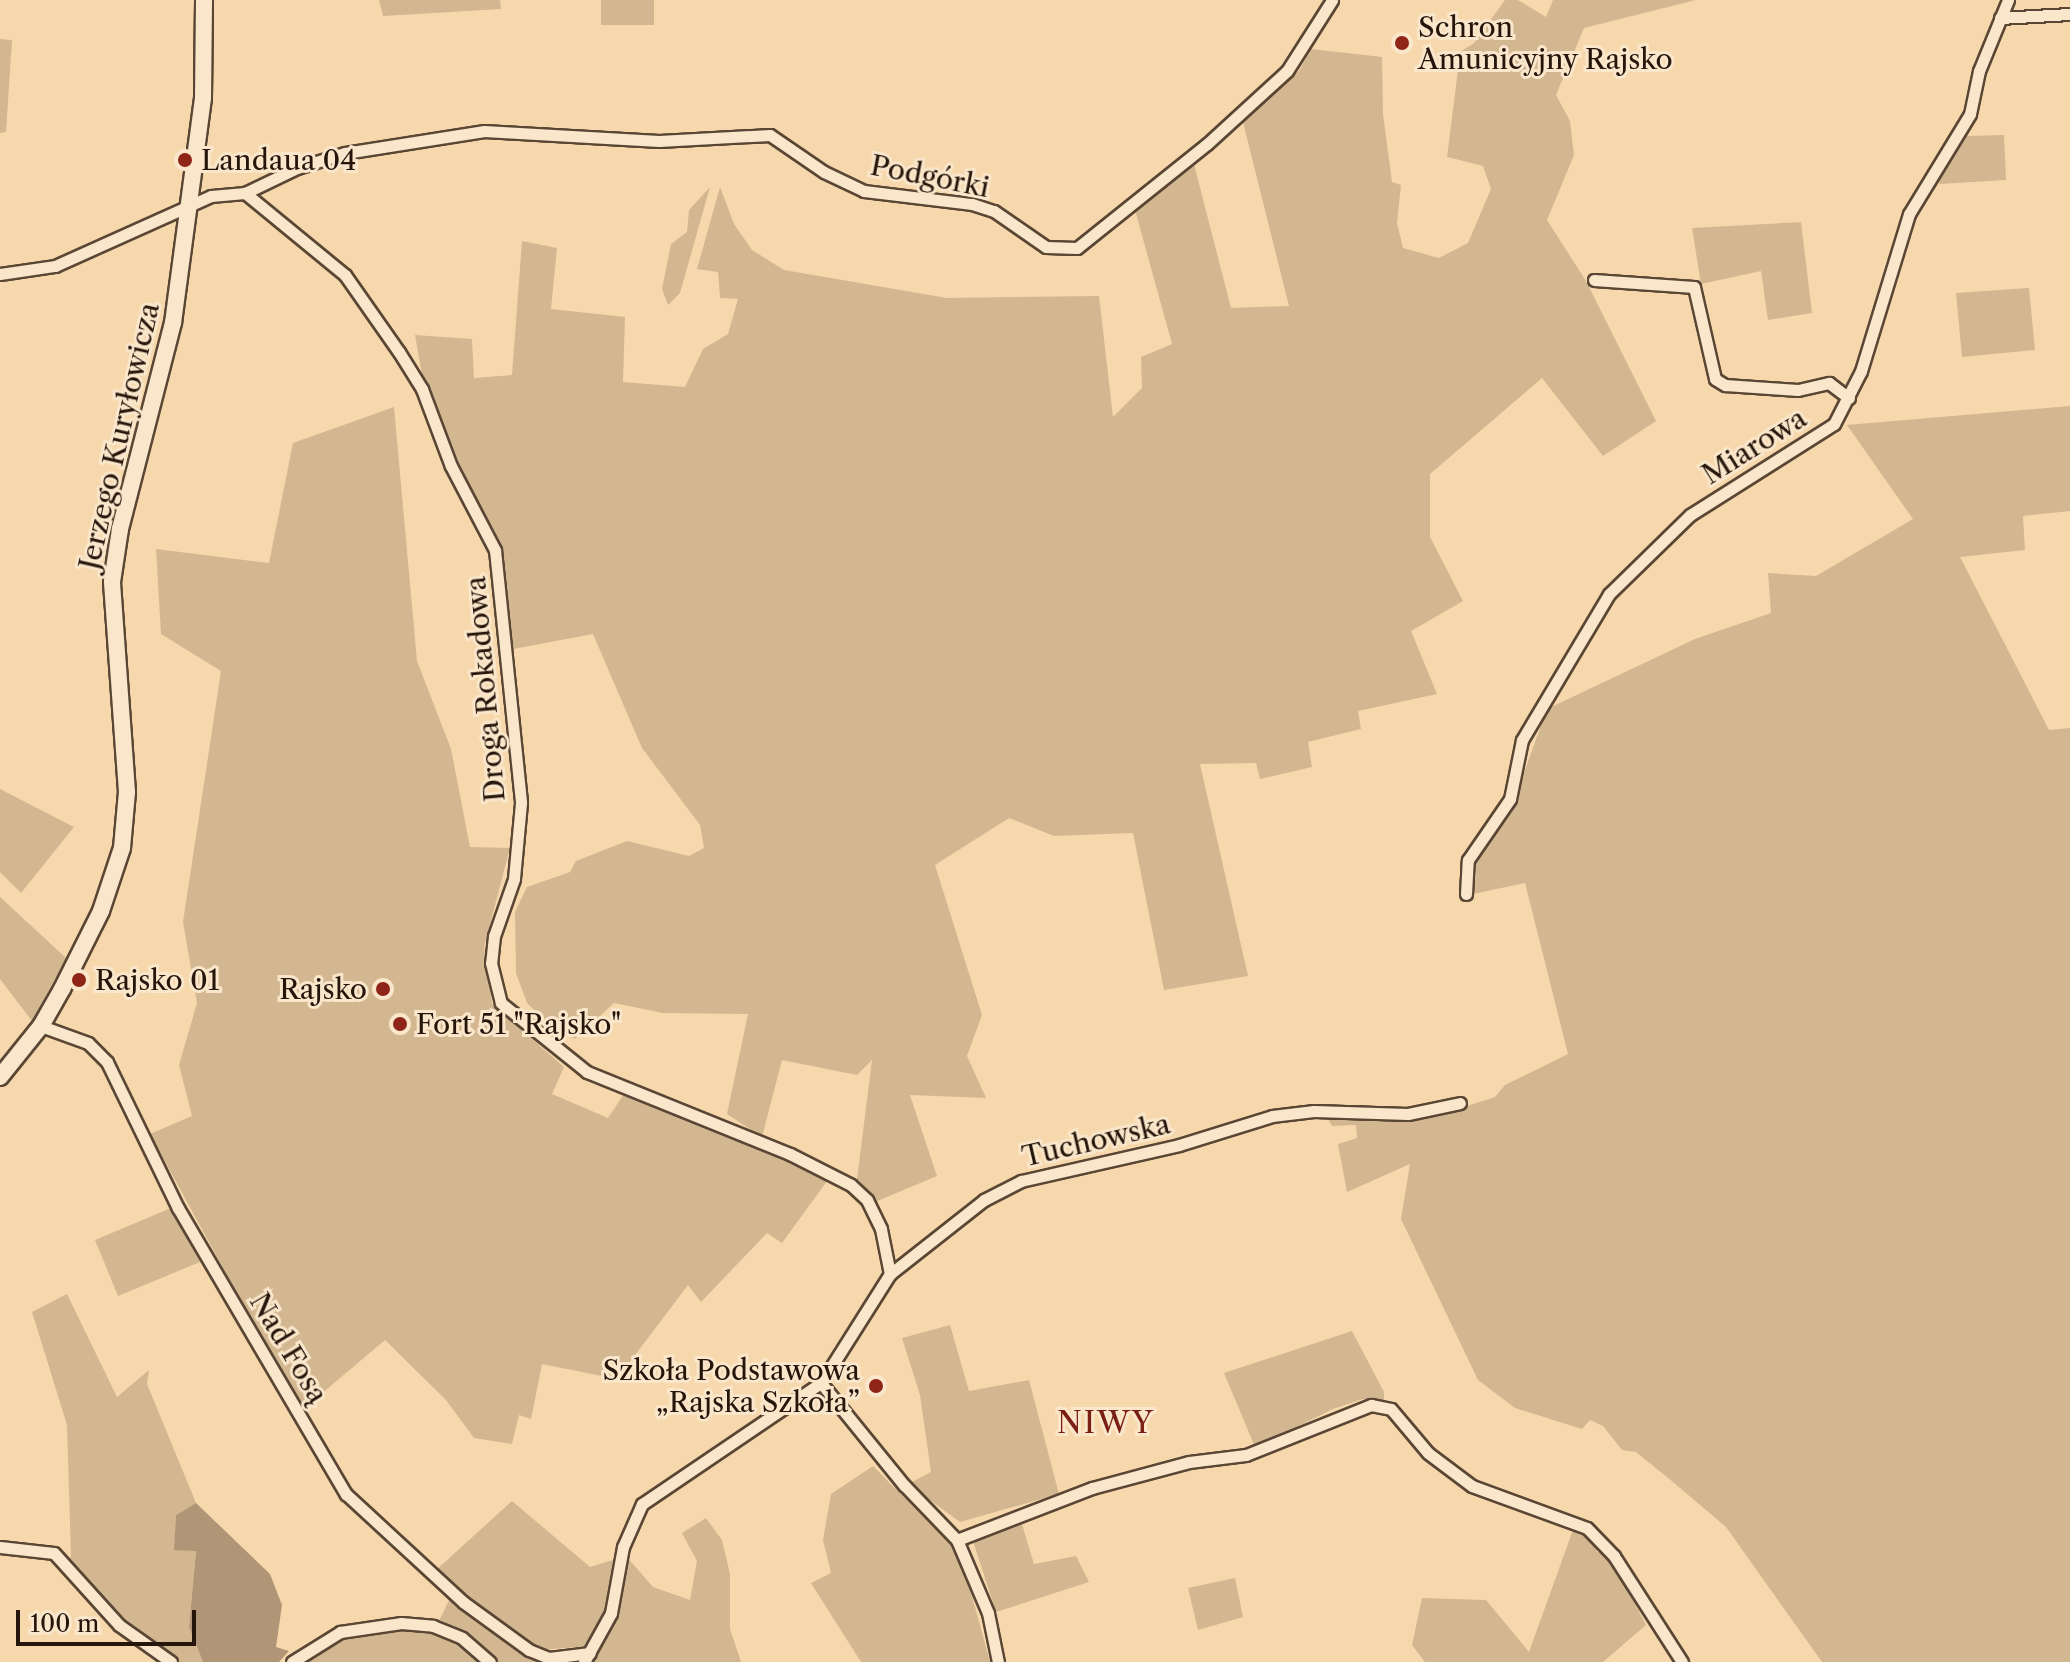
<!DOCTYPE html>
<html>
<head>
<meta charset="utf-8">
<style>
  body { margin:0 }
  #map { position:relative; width:2070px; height:1662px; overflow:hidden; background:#f7d8ad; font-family:"Libre Caslon Text",serif }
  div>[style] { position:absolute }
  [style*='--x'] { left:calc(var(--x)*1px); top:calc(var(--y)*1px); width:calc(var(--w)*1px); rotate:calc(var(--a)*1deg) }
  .green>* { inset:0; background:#d3b791 }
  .water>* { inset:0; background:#b09676 }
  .roads { filter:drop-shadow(2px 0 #5a4634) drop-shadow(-2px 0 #5a4634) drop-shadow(0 2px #5a4634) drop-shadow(0 -2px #5a4634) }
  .street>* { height:11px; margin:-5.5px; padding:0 5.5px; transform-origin:5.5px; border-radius:5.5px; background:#fae6ca }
  .secondary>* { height:16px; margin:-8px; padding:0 8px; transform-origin:8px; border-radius:8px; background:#fae6ca }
  .dots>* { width:22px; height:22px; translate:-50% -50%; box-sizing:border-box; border:4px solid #fae6ca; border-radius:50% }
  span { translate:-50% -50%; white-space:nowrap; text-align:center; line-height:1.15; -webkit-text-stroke:6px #fae6ca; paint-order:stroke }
  .poi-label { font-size:28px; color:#25150b }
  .left { translate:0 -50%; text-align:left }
  .right { translate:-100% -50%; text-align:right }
  .street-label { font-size:28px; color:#25150b }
  .neighbourhood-label { font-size:30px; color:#7a1f14; letter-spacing:2px }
  .scale { position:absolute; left:16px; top:1610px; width:180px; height:36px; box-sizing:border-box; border:4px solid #25150b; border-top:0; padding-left:10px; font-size:24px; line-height:28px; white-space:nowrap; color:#25150b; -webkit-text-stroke:6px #fae6ca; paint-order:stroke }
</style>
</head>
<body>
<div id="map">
  <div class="green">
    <i style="clip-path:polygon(379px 0,500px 0,501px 9px,383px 16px)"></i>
    <i style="clip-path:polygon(601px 0,654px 0,654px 25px,601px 25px)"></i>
    <i style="clip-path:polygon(1505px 0,1518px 0,1546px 17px,1553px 0,1696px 0,1584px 28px,1556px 95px,1570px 121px,1574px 155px,1547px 220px,1586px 281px,1656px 421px,1603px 456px,1542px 378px,1430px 474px,1430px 537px,1463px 601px,1411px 631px,1437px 694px,1358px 711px,1361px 729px,1308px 742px,1312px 767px,1260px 779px,1256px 763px,1200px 764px,1248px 976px,1164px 990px,1133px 833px,1054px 836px,1009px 818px,935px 865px,982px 1015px,967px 1056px,986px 1098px,910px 1095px,937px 1176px,875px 1202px,857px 1179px,872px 1060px,857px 1075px,782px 1060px,762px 1137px,727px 1114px,748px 1014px,663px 1013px,614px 1003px,575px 1039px,547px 1023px,527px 1003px,516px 973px,515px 912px,527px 887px,570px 872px,576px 861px,627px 841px,689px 856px,704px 848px,700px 825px,642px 748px,593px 634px,508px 650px,506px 577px,495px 532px,458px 466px,422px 375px,415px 335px,472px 339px,474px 378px,512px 375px,522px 241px,557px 248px,551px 309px,625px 317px,623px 382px,685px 387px,703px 349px,728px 334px,738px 299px,720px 298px,718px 272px,697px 269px,720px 187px,734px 224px,752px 250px,784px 270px,947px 298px,1099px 296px,1113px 417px,1142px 388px,1141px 357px,1172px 344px,1135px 210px,1194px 164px,1231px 308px,1289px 306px,1243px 122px,1299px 71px,1311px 49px,1382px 57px,1383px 114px,1392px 182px,1401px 185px,1397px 223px,1403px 248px,1439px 258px,1468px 243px,1491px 189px,1483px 166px,1447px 157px,1458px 70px,1454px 56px,1474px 43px)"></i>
    <i style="clip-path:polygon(0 39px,12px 40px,6px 132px,0 133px)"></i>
    <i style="clip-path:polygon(2004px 135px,2006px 180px,1940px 184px,1937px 179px,1966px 136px)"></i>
    <i style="clip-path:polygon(710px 187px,680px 293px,668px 305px,662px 289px,671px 244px,687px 232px,689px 210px)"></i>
    <i style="clip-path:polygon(1801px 222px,1812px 313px,1768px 320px,1761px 271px,1701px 284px,1692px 228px)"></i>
    <i style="clip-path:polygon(2029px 288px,2035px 350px,1962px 357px,1956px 293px)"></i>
    <i style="clip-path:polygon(2070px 406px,2070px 511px,2023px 516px,2025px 550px,1960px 557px,2049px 730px,2070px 728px,2070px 1662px,1822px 1662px,1726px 1527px,1667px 1477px,1636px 1452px,1622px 1450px,1603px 1426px,1590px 1420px,1582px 1429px,1515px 1408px,1478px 1380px,1401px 1219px,1410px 1164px,1347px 1192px,1338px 1144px,1357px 1138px,1356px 1125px,1332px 1126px,1325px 1114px,1436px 1116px,1495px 1097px,1505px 1085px,1568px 1054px,1525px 883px,1473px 894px,1474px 867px,1512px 806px,1547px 709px,1695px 639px,1771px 613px,1768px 573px,1816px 576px,1913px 519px,1847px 425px)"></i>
    <i style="clip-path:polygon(394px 407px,417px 661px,451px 749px,470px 847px,510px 848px,484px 947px,492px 1004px,564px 1067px,552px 1094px,608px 1118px,624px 1094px,830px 1177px,782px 1243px,767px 1233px,701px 1302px,688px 1285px,617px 1379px,542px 1364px,531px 1419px,519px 1415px,512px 1444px,474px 1438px,446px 1400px,385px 1340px,301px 1411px,150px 1134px,192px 1116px,179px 1065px,197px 1003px,183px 922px,221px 671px,161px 634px,156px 549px,269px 563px,293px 443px)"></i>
    <i style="clip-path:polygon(0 789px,74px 827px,21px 893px,0 872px)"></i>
    <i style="clip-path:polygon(0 897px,66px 958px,32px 1021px,0 979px)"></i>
    <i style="clip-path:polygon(171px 1208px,200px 1262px,118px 1296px,95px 1240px)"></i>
    <i style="clip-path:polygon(67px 1294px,117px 1397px,149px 1370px,147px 1384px,196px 1503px,176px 1515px,175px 1550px,196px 1550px,189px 1627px,203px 1662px,178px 1662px,113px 1613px,67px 1561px,71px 1556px,67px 1425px,32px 1312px)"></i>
    <i style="clip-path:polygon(950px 1325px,969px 1391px,1029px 1380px,1059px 1494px,960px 1522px,908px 1484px,931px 1472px,920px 1395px,902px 1338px)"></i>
    <i style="clip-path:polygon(1352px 1331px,1384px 1392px,1384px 1402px,1363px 1399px,1333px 1409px,1255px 1447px,1224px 1373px)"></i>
    <i style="clip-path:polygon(873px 1466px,951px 1545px,965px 1570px,990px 1662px,861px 1662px,811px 1583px,831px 1573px,823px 1540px,831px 1494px)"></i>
    <i style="clip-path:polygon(512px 1501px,590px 1567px,626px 1556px,653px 1587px,690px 1600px,697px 1561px,682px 1533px,706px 1518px,722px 1540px,730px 1574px,730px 1629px,741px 1662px,589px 1662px,590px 1646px,540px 1650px,521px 1643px,435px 1571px)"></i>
    <i style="clip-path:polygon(1021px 1521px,1034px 1564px,1076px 1556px,1089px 1582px,996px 1612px,973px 1541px)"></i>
    <i style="clip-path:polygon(1574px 1527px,1591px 1538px,1597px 1552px,1608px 1553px,1646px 1625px,1603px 1662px,1425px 1662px,1412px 1645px,1422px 1598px,1486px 1600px,1529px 1652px)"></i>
    <i style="clip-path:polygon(1235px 1578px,1243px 1617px,1198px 1630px,1188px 1588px)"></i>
    <i style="clip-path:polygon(452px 1594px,525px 1653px,539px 1662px,497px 1662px,439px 1621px)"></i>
    <i style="clip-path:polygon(402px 1627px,455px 1639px,485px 1662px,299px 1662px,340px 1636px)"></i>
  </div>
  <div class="water">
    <i style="clip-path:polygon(196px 1503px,270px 1574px,282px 1605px,276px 1647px,289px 1651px,279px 1662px,203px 1662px,189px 1627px,196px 1551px,174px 1550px,176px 1515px)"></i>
  </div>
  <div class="roads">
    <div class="street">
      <i style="--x:2000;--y:18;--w:70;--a:-3.3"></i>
      <i style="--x:245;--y:193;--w:129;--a:39.4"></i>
      <i style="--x:345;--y:275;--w:94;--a:55"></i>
      <i style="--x:399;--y:352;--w:44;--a:58.1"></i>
      <i style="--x:422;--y:389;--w:82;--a:69.4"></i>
      <i style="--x:451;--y:466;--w:95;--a:62.4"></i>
      <i style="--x:495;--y:550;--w:254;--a:84.1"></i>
      <i style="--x:521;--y:803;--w:76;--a:95.3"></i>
      <i style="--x:514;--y:879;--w:60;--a:109.3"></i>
      <i style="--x:494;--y:936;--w:27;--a:96"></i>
      <i style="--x:491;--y:963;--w:41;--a:76"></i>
      <i style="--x:501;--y:1003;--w:110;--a:38.7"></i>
      <i style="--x:587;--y:1072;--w:219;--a:22"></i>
      <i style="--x:790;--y:1154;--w:68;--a:26.9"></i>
      <i style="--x:851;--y:1185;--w:22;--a:43"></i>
      <i style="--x:867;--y:1200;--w:32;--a:64"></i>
      <i style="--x:881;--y:1229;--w:46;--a:78.7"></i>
      <i style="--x:0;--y:274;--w:56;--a:-8.3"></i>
      <i style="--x:55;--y:266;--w:171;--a:-24.2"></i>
      <i style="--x:211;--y:196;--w:34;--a:-5"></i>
      <i style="--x:245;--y:193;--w:58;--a:-25.7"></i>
      <i style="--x:297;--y:168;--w:50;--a:-17.4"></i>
      <i style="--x:345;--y:153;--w:141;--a:-9"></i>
      <i style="--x:484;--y:131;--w:175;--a:3.3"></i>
      <i style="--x:659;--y:141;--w:111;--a:-3.1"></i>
      <i style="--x:770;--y:135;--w:65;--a:34.4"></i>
      <i style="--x:824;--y:172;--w:44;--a:25.4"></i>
      <i style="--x:864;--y:191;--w:109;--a:6.9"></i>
      <i style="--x:972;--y:204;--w:23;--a:18"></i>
      <i style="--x:994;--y:211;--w:63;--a:34.7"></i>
      <i style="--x:1046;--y:247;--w:31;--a:2"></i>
      <i style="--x:1077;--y:248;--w:166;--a:-38.7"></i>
      <i style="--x:1207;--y:144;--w:108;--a:-42.4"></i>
      <i style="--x:1287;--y:71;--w:84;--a:-57.6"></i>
      <i style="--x:1594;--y:280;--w:100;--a:4"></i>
      <i style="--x:1694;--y:287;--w:94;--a:77.1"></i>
      <i style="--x:1715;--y:379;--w:12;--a:31"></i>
      <i style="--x:1725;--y:385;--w:73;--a:3.9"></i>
      <i style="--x:1798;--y:390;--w:32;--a:-13"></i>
      <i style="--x:1829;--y:383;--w:25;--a:37"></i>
      <i style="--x:1466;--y:894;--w:34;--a:-87"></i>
      <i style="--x:1468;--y:860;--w:74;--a:-55.5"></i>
      <i style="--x:1510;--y:799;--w:60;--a:-78.5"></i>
      <i style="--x:1522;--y:740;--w:170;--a:-59.2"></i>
      <i style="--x:1609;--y:594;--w:113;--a:-44.3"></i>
      <i style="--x:1690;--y:515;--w:170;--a:-32.3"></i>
      <i style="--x:1834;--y:424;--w:59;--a:-63"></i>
      <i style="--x:1861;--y:371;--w:164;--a:-73"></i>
      <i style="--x:1909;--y:214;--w:117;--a:-58.6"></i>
      <i style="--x:1970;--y:114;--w:44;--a:-78.2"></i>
      <i style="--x:1979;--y:71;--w:77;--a:-67.8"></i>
      <i style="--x:41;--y:1026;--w:50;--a:19.9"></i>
      <i style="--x:88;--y:1043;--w:27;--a:45"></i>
      <i style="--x:107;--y:1062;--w:162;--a:64.1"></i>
      <i style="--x:178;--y:1208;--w:332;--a:59.6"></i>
      <i style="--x:346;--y:1494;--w:159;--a:42.7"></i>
      <i style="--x:463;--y:1602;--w:82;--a:36"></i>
      <i style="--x:529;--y:1650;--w:22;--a:22"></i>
      <i style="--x:549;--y:1658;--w:41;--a:-7"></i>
      <i style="--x:821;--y:1383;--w:132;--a:50.9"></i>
      <i style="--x:904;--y:1485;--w:76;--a:46.1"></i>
      <i style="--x:957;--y:1540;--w:79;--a:67"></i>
      <i style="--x:988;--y:1613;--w:50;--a:78.5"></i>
      <i style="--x:957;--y:1540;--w:145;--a:-21.1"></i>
      <i style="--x:1092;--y:1488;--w:100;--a:-15"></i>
      <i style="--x:1189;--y:1462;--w:57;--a:-7"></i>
      <i style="--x:1246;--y:1455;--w:135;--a:-21.8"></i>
      <i style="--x:1371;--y:1405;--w:20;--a:11"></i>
      <i style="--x:1391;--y:1409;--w:57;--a:49.9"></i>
      <i style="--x:1428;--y:1453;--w:55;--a:36.9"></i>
      <i style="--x:1472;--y:1486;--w:122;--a:20.1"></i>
      <i style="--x:1587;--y:1528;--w:39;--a:46"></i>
      <i style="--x:1614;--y:1556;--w:126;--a:57.3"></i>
      <i style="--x:0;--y:1547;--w:54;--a:6.3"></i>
      <i style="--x:54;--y:1553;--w:97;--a:47.9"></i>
      <i style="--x:119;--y:1625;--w:64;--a:35.4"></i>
      <i style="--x:292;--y:1662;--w:57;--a:-32"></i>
      <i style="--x:340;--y:1632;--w:62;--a:-8.4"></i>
      <i style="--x:401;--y:1623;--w:32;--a:5"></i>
      <i style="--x:433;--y:1626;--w:31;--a:22"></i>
      <i style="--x:462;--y:1638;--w:37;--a:41"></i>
      <i style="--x:584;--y:1662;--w:56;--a:-61.1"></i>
      <i style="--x:611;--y:1613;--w:67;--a:-79.7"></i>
      <i style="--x:623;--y:1547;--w:47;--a:-66.2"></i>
      <i style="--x:642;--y:1504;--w:216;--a:-34.1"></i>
      <i style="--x:821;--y:1383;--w:129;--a:-57.7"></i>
      <i style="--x:890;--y:1274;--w:120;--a:-38.2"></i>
      <i style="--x:984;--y:1200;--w:42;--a:-27.2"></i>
      <i style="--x:1021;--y:1181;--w:162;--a:-12.8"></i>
      <i style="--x:1179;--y:1145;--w:97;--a:-17.3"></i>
      <i style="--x:1272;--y:1116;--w:42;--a:-6.8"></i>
      <i style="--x:1314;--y:1111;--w:94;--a:1.8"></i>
      <i style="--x:1408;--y:1114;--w:53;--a:-11.9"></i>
    </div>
    <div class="secondary">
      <i style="--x:0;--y:1077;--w:65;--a:-51.2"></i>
      <i style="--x:41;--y:1026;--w:43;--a:-60.4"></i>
      <i style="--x:62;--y:989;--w:87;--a:-63.4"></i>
      <i style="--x:101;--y:911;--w:66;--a:-71.6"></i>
      <i style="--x:122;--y:848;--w:56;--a:-84.9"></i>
      <i style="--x:127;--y:792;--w:211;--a:-94.1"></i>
      <i style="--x:112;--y:582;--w:54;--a:-81.4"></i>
      <i style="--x:120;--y:529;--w:213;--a:-75.6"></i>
      <i style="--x:173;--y:323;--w:227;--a:-82.4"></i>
      <i style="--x:203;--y:98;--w:98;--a:-89.4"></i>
    </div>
  </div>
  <div class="dots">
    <i style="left:1402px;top:43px;background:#8f2418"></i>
    <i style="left:185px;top:160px;background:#8f2418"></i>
    <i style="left:79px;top:980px;background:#8f2418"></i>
    <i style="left:383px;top:989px;background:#8f2418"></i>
    <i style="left:400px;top:1024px;background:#8f2418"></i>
    <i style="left:876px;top:1386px;background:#8f2418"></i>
  </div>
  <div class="poi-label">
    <span class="left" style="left:1418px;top:43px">Schron<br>Amunicyjny Rajsko</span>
    <span class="left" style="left:201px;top:160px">Landaua 04</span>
    <span class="left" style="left:95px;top:980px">Rajsko 01</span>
    <span class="right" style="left:367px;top:989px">Rajsko</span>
    <span class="left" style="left:416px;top:1024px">Fort 51 "Rajsko"</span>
    <span class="right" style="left:860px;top:1386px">Szkoła Podstawowa<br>„Rajska Szkoła”</span>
  </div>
  <div class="street-label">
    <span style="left:930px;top:176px;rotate:11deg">Podgórki</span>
    <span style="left:119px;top:436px;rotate:-77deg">Jerzego Kuryłowicza</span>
    <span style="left:1754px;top:446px;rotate:-32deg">Miarowa</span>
    <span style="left:485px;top:689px;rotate:-95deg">Droga Rokadowa</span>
    <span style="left:1096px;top:1140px;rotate:-13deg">Tuchowska</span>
    <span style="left:289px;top:1348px;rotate:59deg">Nad Fosą</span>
  </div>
  <div class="neighbourhood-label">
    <span style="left:1106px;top:1423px">NIWY</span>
  </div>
  <div class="scale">100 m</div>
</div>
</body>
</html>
